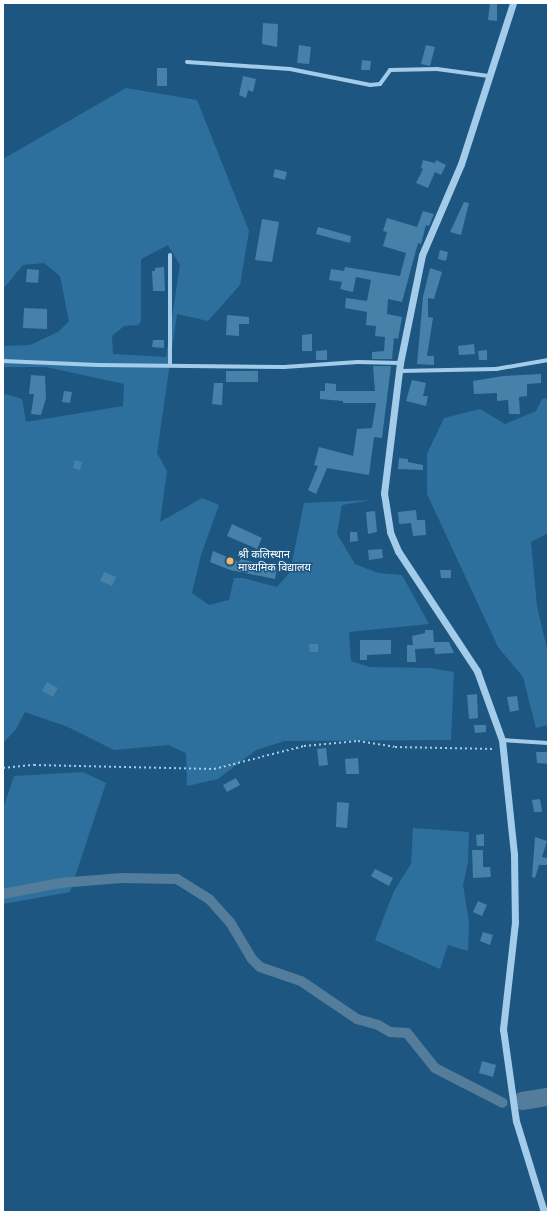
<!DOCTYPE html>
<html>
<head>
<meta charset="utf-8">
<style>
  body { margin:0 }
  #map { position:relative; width:551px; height:1215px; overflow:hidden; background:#1d5781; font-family:Ubuntu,"Noto Sans Devanagari",sans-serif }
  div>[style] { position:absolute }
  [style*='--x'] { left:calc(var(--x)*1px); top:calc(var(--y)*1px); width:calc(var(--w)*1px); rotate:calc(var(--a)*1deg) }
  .green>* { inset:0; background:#2d709d }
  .canal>* { height:10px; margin:-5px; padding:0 5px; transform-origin:5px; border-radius:5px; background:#537d9b }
  .river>* { height:18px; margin:-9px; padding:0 9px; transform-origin:9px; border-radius:9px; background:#537d9b }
  .building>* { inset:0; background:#4681aa }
  .path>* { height:2px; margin-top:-1px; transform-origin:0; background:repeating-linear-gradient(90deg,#a2cce9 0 2px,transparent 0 5px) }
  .minor>* { height:4px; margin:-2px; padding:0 2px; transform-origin:2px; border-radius:2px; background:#a2cce9 }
  .tertiary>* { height:7px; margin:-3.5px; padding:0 3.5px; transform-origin:3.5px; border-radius:3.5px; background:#a2cce9 }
  .dots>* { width:11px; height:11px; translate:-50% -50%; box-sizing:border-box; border:2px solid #1d5781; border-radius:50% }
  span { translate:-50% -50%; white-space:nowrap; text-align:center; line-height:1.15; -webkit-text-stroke:3px #1d5781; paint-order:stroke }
  .poi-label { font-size:11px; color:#fff }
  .left { translate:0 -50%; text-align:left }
  .frame { position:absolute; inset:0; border:4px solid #fff; pointer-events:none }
</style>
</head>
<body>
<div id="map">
  <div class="green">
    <i style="clip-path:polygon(evenodd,126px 88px,197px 100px,249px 231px,240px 285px,208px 321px,177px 314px,157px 453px,167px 471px,160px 522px,202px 498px,219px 505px,201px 555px,192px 593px,209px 605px,229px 600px,234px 578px,243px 578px,277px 587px,290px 572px,304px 503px,372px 500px,342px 505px,337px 534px,355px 564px,378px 573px,402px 575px,429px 624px,349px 632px,351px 661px,369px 667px,430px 668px,454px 672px,451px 740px,285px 741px,256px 750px,218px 779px,187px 786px,186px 753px,168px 745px,114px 750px,68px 727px,25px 712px,16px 729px,3px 743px,3px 397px,5px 394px,22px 399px,26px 422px,123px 406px,124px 384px,46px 367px,3px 367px,3px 346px,30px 345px,58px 332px,69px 321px,60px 276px,44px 263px,23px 265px,3px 289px,3px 159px,126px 88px,168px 245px,180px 265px,166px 357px,113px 354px,112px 336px,124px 326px,138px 325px,141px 321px,141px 259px,168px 245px)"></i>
    <i style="clip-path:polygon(548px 398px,548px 533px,531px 542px,537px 606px,548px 653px,548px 725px,536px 728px,523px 677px,498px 647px,427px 494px,427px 454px,444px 418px,480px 409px,505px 424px,536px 411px,542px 399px)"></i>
    <i style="clip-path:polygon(83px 772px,106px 783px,70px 892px,3px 904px,3px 809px,14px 776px)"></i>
    <i style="clip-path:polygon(413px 828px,469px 832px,468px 862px,463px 885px,469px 922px,468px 951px,448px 945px,440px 969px,375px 940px,394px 891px,411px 864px)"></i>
  </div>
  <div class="canal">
    <i style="--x:3;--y:894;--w:58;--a:-10.9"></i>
    <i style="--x:60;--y:883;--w:62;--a:-4.6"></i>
    <i style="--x:122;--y:878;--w:55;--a:1"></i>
    <i style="--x:177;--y:879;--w:39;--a:32"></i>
    <i style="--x:210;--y:900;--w:30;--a:48"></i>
    <i style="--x:230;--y:922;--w:43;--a:59.3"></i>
    <i style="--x:252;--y:959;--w:11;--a:45"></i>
    <i style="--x:260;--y:967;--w:43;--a:18.9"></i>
    <i style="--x:301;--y:981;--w:68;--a:34.2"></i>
    <i style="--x:357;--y:1019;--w:22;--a:16"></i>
    <i style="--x:378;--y:1025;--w:14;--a:30"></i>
    <i style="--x:390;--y:1032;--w:17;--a:3"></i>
    <i style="--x:407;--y:1033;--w:45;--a:51.3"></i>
    <i style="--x:435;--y:1068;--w:76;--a:27.2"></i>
  </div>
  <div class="river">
    <i style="--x:522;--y:1101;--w:26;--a:-9"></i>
  </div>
  <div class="building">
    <i style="clip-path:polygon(490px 3px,497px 3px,497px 21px,488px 20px)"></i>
    <i style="clip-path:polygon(263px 23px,278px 24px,277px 47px,262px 44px)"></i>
    <i style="clip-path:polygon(299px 45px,311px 47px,309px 64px,297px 63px)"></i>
    <i style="clip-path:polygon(426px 45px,435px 47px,430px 66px,421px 64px)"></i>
    <i style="clip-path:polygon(362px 60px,371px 61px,370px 70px,361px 70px)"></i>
    <i style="clip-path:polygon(157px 68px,167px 68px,167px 86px,157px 86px)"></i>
    <i style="clip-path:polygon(243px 76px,256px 79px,253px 92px,248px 90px,246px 98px,239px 95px)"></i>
    <i style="clip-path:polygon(423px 160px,435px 163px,436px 160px,446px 165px,441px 175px,435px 172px,428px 188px,416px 183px,423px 169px,421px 168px)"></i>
    <i style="clip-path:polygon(275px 169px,287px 172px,285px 180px,273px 177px)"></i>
    <i style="clip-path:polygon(464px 202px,469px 203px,461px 235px,450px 232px)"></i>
    <i style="clip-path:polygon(423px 211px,434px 214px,429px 226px,426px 225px,421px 244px,418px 243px,402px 302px,388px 299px,387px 314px,402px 317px,398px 339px,394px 338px,392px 359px,372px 359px,372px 352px,384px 351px,385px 337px,375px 336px,376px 326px,366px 325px,367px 312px,345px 308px,346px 298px,367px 301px,371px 280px,356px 277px,353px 292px,340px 289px,342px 282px,329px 280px,331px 269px,344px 271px,345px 267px,400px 276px,406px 253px,383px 246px,387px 232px,383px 231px,387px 218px,417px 227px)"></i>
    <i style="clip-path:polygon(262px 219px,279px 222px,272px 262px,255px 260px)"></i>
    <i style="clip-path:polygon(318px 227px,351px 236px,350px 243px,316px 234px)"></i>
    <i style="clip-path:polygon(440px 250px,448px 252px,446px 261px,438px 259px)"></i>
    <i style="clip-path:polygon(164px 267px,165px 291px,153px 291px,152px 271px,155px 271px,155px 268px)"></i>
    <i style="clip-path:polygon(430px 268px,442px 272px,434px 299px,428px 298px,428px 317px,433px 318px,427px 356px,434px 356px,434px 365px,417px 364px,423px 297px)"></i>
    <i style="clip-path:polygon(27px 269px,39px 270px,38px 283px,26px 282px)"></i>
    <i style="clip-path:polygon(24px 308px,47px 309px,47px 329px,23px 328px)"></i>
    <i style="clip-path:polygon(227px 315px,249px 317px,249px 324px,239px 324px,239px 336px,226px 335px)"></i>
    <i style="clip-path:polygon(312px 334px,312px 351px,302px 351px,302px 335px)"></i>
    <i style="clip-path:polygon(153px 340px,164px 340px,164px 348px,152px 347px)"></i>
    <i style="clip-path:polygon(474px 344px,475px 354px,459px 355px,458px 346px)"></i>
    <i style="clip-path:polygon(327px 350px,327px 360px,316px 360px,316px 351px)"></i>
    <i style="clip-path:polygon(487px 350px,487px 360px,479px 360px,478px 351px)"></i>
    <i style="clip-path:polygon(373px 366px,391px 366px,382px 438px,374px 437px,369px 475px,327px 468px,316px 494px,308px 490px,318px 466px,314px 465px,319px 447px,353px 456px,357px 429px,372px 428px,376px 403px,343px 403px,343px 401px,320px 399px,320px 391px,325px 391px,325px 383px,336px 384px,336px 391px,375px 391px)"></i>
    <i style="clip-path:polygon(226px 371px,258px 371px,258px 382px,226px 382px)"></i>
    <i style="clip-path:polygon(541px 374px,541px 383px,527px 384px,527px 396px,519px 397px,520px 414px,509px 414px,508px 400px,497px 401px,497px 393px,474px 394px,473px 381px,503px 376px)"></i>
    <i style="clip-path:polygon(31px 375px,45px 376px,46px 398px,41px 415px,31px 414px,34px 394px,29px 394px)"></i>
    <i style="clip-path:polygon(412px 380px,426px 383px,423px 396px,428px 396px,426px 406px,406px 401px)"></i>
    <i style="clip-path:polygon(214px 383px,223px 383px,222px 405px,212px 404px)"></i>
    <i style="clip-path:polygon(64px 391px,72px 392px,70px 403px,62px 402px)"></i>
    <i style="clip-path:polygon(399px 458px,408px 459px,408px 462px,423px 465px,423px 470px,398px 469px)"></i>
    <i style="clip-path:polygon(75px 460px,82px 462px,80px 470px,73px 468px)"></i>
    <i style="clip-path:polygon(416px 510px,417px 520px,425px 520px,426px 535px,413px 536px,411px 523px,399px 524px,398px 512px)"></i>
    <i style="clip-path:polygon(375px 511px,377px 532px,368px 534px,366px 512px)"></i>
    <i style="clip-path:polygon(232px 524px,262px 538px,257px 549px,227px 536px)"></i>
    <i style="clip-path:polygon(350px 532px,357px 532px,358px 541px,350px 542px)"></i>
    <i style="clip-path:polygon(382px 549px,383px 558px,369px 560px,368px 550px)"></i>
    <i style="clip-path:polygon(213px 551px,239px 562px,240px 559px,277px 567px,275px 579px,230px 570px,210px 562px)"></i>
    <i style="clip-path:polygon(440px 570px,451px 570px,451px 578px,441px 578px)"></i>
    <i style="clip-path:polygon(104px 572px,116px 577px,112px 586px,100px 581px)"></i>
    <i style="clip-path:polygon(425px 630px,433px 630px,434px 642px,449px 642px,454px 653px,435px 654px,434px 645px,434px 648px,415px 649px,416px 662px,407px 662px,407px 645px,413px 645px,412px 636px,425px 633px)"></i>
    <i style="clip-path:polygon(360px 640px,391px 640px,391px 654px,367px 655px,367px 660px,360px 660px)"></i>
    <i style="clip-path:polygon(309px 644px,318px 644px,318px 652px,310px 652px)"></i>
    <i style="clip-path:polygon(47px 682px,58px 688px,53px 697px,42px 691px)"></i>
    <i style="clip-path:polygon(477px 694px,478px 718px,469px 719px,467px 695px)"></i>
    <i style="clip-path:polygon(517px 696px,519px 710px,510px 712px,507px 697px)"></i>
    <i style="clip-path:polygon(474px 725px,486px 725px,486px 732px,475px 733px)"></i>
    <i style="clip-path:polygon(326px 748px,328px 765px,319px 766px,317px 749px)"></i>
    <i style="clip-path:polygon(536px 752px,548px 752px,548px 764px,537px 763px)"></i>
    <i style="clip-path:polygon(358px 758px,359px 774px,346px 774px,345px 759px)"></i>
    <i style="clip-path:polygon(236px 778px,240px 785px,227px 792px,223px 785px)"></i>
    <i style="clip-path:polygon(540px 799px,542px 812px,534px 812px,532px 800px)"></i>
    <i style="clip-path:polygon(337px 802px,349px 803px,347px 828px,336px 827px)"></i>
    <i style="clip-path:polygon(484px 834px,484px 846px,477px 846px,476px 835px)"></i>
    <i style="clip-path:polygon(535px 837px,547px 841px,542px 857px,548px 858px,548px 865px,539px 865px,535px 878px,532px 877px)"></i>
    <i style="clip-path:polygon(472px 850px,483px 850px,483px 867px,490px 867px,491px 877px,473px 878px)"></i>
    <i style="clip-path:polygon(375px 869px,393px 878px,389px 886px,371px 876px)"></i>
    <i style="clip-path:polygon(478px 901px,487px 905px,482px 916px,473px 912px)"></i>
    <i style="clip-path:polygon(483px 932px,493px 935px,490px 945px,480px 941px)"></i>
    <i style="clip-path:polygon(482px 1061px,496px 1065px,493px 1077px,479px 1073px)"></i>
  </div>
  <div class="path">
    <i style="--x:3;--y:768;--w:31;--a:-6"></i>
    <i style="--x:34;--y:765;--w:180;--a:1.3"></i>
    <i style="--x:214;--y:769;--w:93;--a:-14.3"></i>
    <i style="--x:304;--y:746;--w:54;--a:-5.3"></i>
    <i style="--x:358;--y:741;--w:37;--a:9"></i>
    <i style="--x:395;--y:747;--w:100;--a:1.1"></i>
  </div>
  <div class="minor">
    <i style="--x:187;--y:62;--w:103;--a:3.9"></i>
    <i style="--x:290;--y:69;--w:82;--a:11.3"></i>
    <i style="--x:370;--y:85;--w:10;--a:-6"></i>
    <i style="--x:380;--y:84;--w:17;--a:-54"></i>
    <i style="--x:390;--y:70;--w:47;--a:-1.2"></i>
    <i style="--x:437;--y:69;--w:52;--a:7.7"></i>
    <i style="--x:170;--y:255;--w:110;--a:90"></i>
    <i style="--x:3;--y:361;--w:95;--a:2.4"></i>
    <i style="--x:98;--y:365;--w:186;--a:0.6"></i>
    <i style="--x:284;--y:367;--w:74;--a:-3.9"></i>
    <i style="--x:358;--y:362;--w:42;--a:1.4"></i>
    <i style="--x:400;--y:371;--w:96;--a:-1.2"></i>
    <i style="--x:496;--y:369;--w:53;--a:-9.8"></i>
    <i style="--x:502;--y:740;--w:46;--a:3.7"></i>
  </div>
  <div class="tertiary">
    <i style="--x:513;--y:3;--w:169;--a:107.9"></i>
    <i style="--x:461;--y:164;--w:99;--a:113.2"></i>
    <i style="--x:422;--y:255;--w:110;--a:101.5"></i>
    <i style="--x:400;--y:363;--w:131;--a:97"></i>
    <i style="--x:384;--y:493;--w:39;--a:81"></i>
    <i style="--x:390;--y:532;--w:21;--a:67"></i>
    <i style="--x:398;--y:551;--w:144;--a:56.6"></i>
    <i style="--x:477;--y:671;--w:73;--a:70.1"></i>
    <i style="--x:502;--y:740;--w:115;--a:84"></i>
    <i style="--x:514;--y:854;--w:68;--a:89.2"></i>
    <i style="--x:515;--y:922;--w:108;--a:96.4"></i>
    <i style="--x:503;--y:1029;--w:93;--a:82"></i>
    <i style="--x:516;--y:1121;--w:95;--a:72.9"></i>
  </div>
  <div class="dots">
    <i style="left:230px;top:561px;background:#f8b761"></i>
  </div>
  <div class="poi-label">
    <span class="left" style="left:238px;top:561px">श्री कलिस्थान<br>माध्यमिक विद्यालय</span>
  </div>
  <div class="frame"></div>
</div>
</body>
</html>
